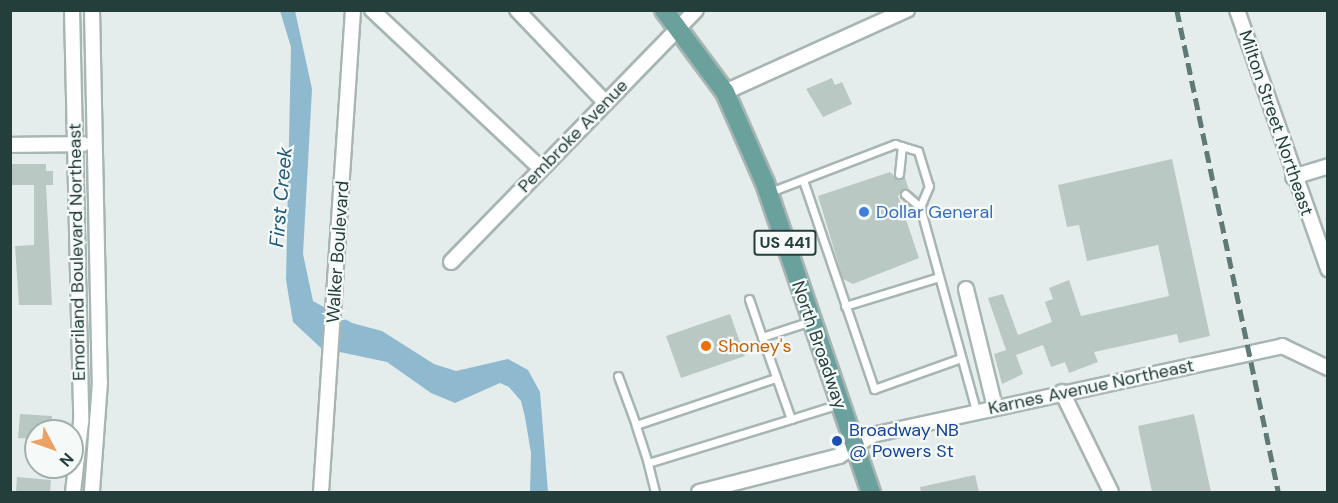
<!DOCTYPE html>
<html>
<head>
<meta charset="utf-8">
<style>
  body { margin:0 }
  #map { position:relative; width:1338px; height:503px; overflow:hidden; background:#e4edeb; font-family:"DM Sans",sans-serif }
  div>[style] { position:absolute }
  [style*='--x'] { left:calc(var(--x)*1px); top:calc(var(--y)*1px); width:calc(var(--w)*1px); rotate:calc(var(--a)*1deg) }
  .water>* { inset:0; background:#8fb9cf }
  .building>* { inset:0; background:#bac8c4 }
  .roads { filter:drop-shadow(2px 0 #a7b5b3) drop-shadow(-2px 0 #a7b5b3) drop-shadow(0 2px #a7b5b3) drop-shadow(0 -2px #a7b5b3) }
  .lane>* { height:7px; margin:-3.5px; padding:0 3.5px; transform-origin:3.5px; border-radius:3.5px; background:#fff }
  .street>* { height:14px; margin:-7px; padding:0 7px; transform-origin:7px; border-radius:7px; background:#fff }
  .primary>* { height:18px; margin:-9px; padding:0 9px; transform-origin:9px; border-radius:9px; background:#6ba19d }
  .rail>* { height:4.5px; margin-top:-2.25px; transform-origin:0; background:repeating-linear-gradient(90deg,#5f7977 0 12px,transparent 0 18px) }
  .dots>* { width:16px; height:16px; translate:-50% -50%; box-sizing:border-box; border:3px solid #f5faf8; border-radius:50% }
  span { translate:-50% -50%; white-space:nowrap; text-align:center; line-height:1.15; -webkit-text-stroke:4.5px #f5faf8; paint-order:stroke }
  .shield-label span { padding:2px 4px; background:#f5faf8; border:2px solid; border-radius:4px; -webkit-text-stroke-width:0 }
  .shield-label { font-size:16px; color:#243e3c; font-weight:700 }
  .street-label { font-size:18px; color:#243e3c }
  .shop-label { font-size:18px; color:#366cbe }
  .left { translate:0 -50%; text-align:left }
  .food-label { font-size:18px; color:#c56008 }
  .transit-label { font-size:18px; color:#164399 }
  .water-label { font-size:20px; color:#205878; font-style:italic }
  .frame { position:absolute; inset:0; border:12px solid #243e3c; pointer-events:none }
  .north { position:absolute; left:24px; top:419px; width:60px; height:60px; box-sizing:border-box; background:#f5faf8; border:2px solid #a1afad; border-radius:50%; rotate:131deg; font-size:16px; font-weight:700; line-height:24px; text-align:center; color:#243e3c }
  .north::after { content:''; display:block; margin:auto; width:21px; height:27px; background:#eca063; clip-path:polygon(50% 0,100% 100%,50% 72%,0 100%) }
</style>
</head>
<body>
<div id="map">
  <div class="water">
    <i style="clip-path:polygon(280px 11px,295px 11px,312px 89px,303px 254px,313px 301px,352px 323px,382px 331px,434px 364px,456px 371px,508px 359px,528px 370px,540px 392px,548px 492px,530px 492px,531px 453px,525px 417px,521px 401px,509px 387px,500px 383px,455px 403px,431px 393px,387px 362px,321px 348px,293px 322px,286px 280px,291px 47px)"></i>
  </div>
  <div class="building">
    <i style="clip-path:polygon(832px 78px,835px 85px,842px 82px,852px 104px,823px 117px,806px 89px)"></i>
    <i style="clip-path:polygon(1172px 159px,1210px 336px,1179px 343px,1177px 334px,1094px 352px,1098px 362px,1069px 373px,1065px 362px,1051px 367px,1043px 345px,1016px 355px,1023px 374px,1002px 384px,994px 354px,1006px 350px,988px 298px,1003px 294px,1018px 335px,1052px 322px,1045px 302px,1053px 299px,1049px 288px,1069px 280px,1081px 316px,1169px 296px,1158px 245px,1087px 261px,1079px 225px,1067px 227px,1058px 185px)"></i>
    <i style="clip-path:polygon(11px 164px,46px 164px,46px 171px,53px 171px,53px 185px,46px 185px,52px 305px,19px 305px,15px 246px,34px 245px,34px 185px,12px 185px)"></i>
    <i style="clip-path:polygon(890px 172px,898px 179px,904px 175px,909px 190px,903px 189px,898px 196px,919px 258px,853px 284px,843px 279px,818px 196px)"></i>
    <i style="clip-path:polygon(730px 314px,745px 356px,681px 378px,666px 336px)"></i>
    <i style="clip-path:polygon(20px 414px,52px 416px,51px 431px,36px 431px,36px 439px,18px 438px)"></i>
    <i style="clip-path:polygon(1194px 414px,1211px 492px,1152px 492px,1138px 426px)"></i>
    <i style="clip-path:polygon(975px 475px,979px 492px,921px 492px,920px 487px)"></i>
    <i style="clip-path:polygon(17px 477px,51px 480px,50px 492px,16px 492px)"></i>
  </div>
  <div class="roads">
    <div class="lane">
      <i style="--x:899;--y:174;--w:28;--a:-84"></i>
      <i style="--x:803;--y:180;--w:221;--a:71.2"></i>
      <i style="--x:874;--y:389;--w:92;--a:-19.6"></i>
      <i style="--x:770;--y:192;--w:134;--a:-21"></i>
      <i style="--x:895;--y:144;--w:24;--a:17"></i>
      <i style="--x:918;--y:151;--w:37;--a:73"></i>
      <i style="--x:929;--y:186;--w:23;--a:113"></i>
      <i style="--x:920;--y:207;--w:212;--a:74.6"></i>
      <i style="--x:905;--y:194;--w:20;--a:41"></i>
      <i style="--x:749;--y:299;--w:40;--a:71.1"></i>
      <i style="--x:762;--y:337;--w:52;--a:-18.1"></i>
      <i style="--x:845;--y:306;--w:98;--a:-17.1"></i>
      <i style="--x:618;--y:376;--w:52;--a:69.8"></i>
      <i style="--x:791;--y:419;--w:50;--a:-17.4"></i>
      <i style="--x:648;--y:463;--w:40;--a:-108"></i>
      <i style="--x:636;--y:425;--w:148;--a:-18.6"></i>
      <i style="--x:655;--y:492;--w:30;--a:-104"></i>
      <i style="--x:648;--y:463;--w:150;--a:-17.1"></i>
      <i style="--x:791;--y:419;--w:87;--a:-109.5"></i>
    </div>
    <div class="street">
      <i style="--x:72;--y:10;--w:412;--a:88.7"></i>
      <i style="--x:81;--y:422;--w:70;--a:96.5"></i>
      <i style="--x:92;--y:10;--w:372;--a:88.8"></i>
      <i style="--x:100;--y:382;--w:110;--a:94.2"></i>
      <i style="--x:372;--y:10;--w:231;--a:43.2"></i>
      <i style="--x:517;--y:10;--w:127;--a:46.3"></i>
      <i style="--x:1237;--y:10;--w:275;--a:70.6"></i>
      <i style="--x:725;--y:92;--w:200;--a:-24.3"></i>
      <i style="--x:10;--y:145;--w:73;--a:-0.8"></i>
      <i style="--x:1293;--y:177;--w:37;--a:-17"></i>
      <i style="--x:451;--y:262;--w:351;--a:-45.8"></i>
      <i style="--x:966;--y:289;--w:122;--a:76.2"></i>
      <i style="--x:1062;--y:392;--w:111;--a:63.9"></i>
      <i style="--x:321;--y:492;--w:483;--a:-86.2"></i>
      <i style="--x:699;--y:492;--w:145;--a:-14.4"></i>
      <i style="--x:839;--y:456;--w:39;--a:-32"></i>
      <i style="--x:872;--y:435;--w:420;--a:-12.2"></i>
      <i style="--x:1282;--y:346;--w:51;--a:25.6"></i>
    </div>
    <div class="primary">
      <i style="--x:664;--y:10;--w:102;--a:53.4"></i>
      <i style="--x:725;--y:92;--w:99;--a:66.3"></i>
      <i style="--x:765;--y:183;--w:327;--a:71.1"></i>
    </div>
  </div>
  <div class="rail">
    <i style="--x:1177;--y:10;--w:493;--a:78.1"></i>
  </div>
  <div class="dots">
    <i style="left:864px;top:212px;background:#3f7fe0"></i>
    <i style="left:706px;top:346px;background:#e8710a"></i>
    <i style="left:837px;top:441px;background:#1a4fb4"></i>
  </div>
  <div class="shield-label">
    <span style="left:785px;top:243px">US 441</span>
  </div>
  <div class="street-label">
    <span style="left:1276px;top:123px;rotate:71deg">Milton Street Northeast</span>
    <span style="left:573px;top:136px;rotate:-46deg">Pembroke Avenue</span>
    <span style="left:77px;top:252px;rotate:-91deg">Emoriland Boulevard Northeast</span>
    <span style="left:338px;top:252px;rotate:-86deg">Walker Boulevard</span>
    <span style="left:819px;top:345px;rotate:71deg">North Broadway</span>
    <span style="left:1091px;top:387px;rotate:-12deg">Karnes Avenue Northeast</span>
  </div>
  <div class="shop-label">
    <span class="left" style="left:876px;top:212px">Dollar General</span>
  </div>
  <div class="food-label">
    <span class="left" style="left:718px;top:346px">Shoney's</span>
  </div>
  <div class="transit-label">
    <span class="left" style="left:849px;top:441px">Broadway NB<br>@ Powers St</span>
  </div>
  <div class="water-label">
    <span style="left:281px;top:197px;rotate:-85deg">First Creek</span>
  </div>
  <div class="frame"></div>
  <div class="north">N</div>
</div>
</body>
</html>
